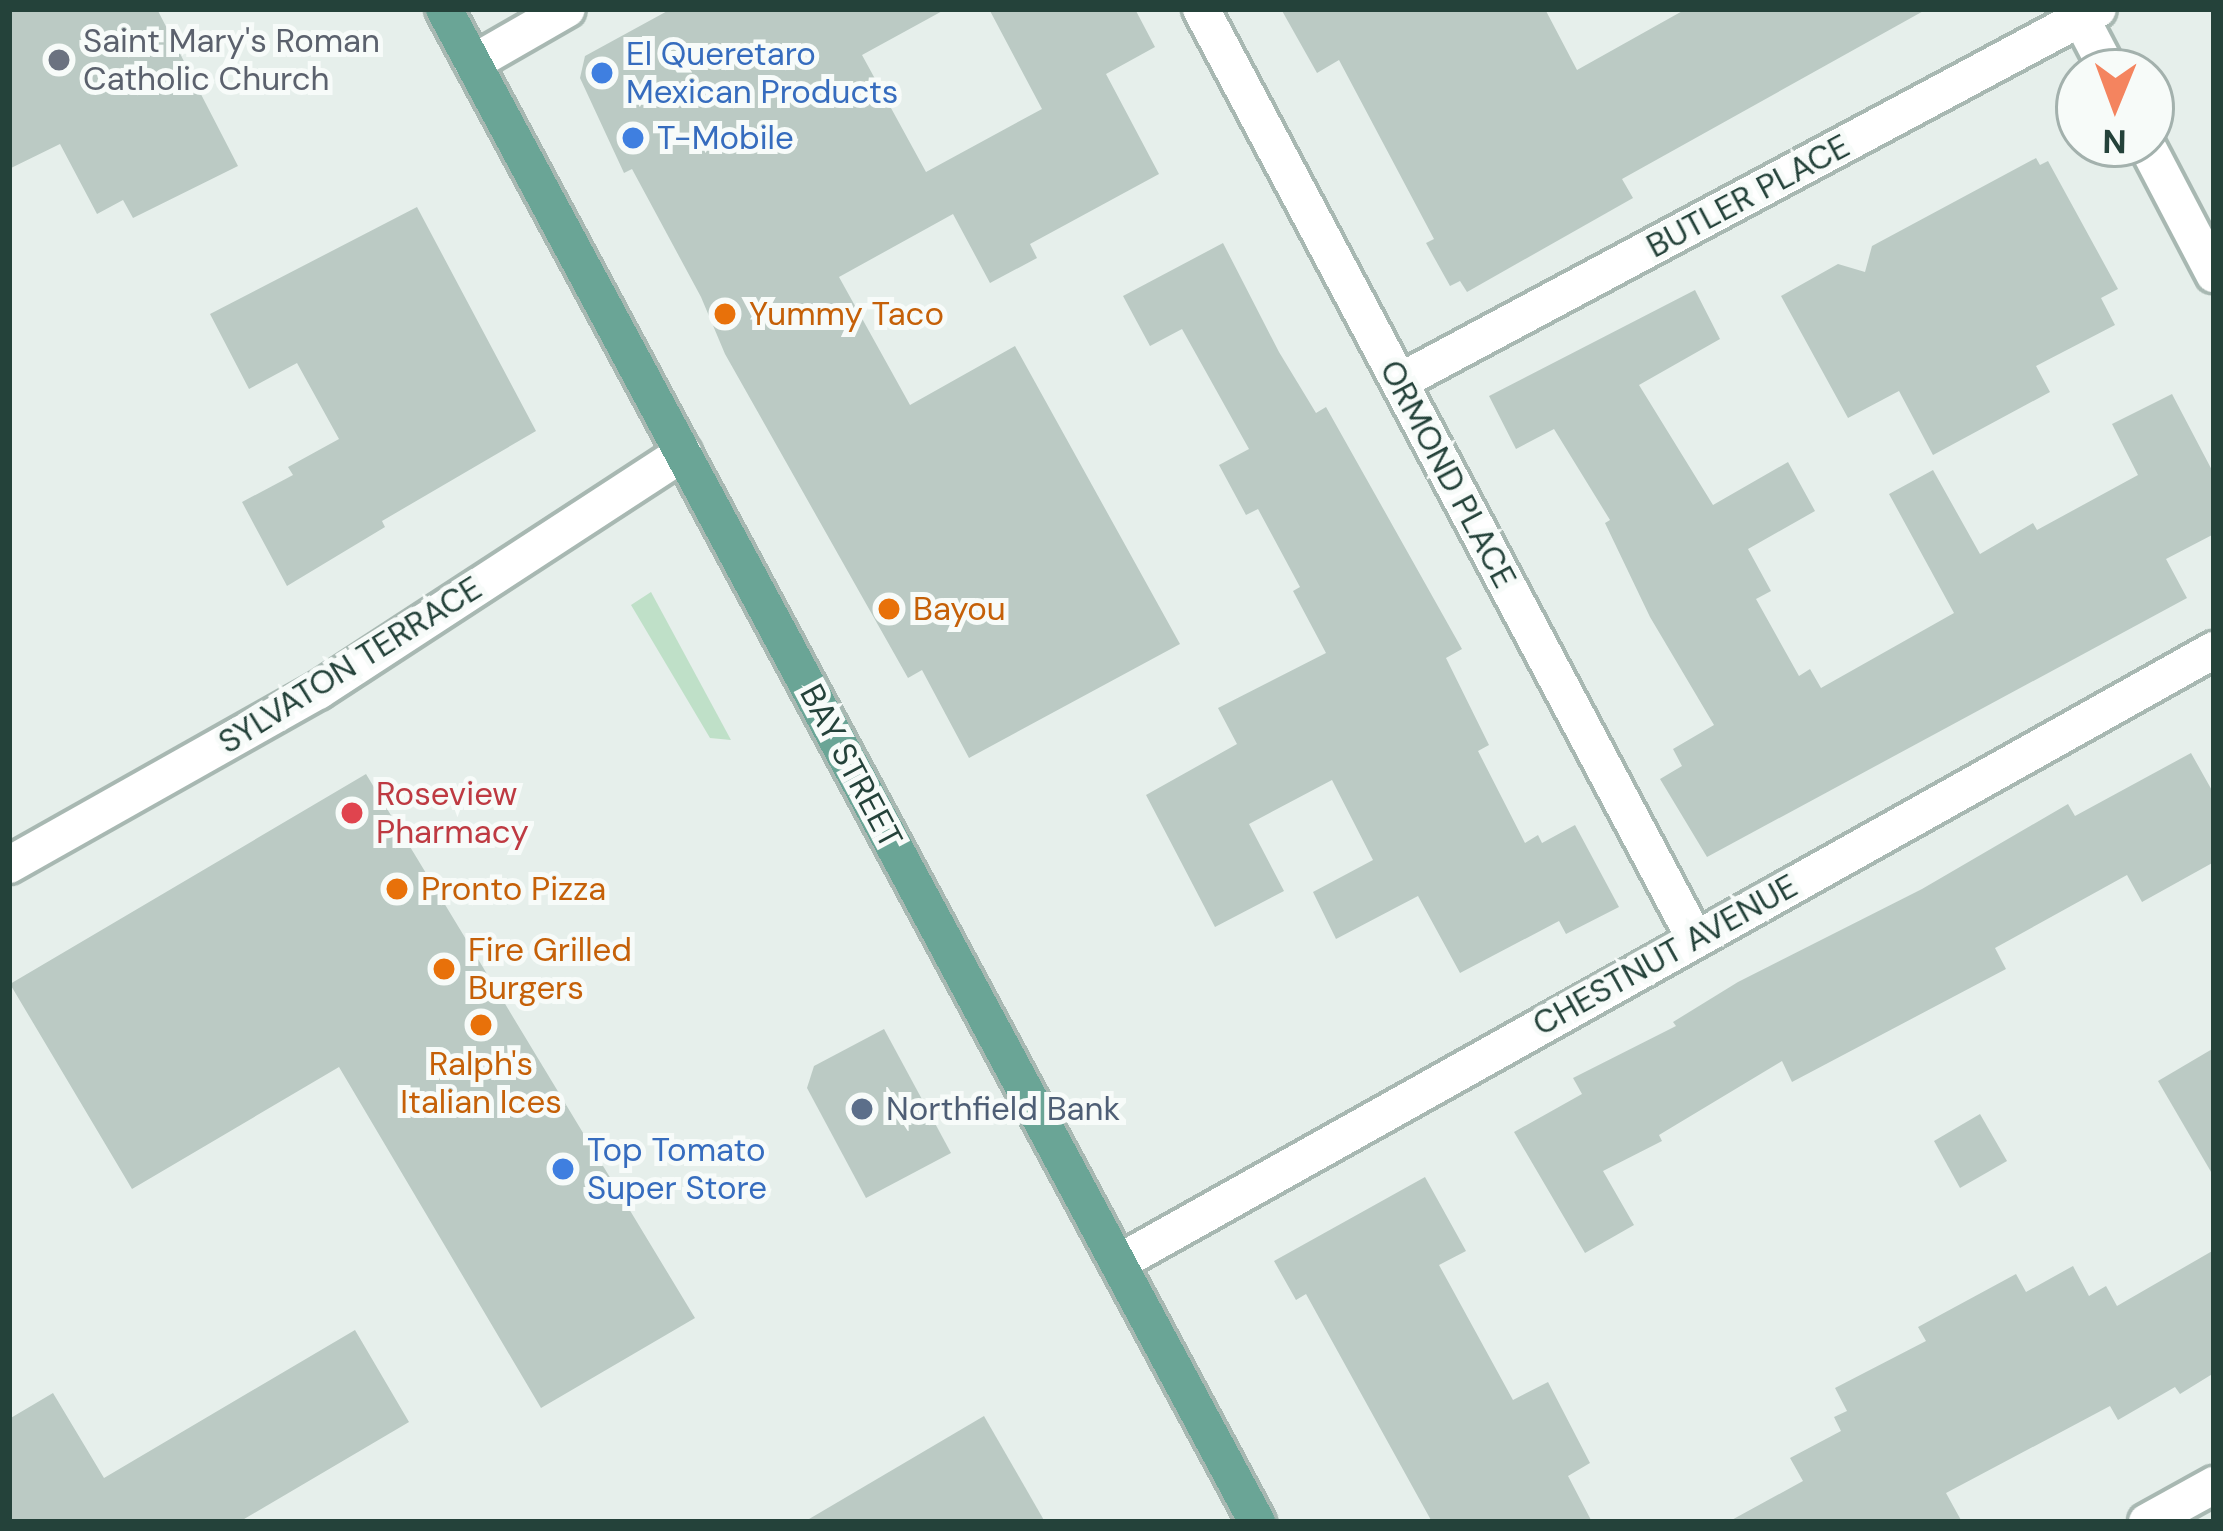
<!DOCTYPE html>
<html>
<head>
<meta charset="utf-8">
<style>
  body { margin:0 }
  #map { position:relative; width:2223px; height:1531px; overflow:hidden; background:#e6efeb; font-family:"DM Sans",sans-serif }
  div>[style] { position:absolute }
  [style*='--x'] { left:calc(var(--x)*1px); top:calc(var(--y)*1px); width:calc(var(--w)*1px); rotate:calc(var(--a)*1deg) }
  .green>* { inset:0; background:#bfe0c8 }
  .building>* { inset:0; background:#bbcac4 }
  .roads { filter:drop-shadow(3px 0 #a8b8b2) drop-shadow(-3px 0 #a8b8b2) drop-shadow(0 3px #a8b8b2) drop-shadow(0 -3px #a8b8b2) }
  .minor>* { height:36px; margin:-18px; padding:0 18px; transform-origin:18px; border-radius:18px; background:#fff }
  .major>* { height:36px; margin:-18px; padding:0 18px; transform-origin:18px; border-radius:18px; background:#6aa596 }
  .dots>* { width:33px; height:33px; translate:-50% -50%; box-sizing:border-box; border:6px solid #f7fbf9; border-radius:50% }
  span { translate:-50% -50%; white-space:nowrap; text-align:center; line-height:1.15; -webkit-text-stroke:10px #f7fbf9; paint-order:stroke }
  .worship-label { font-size:33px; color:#5b616d }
  .left { translate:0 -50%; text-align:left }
  .shop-label { font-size:33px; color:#366cbe }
  .street-label { font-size:33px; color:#24423a }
  .food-label { font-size:33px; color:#c56008 }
  .health-label { font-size:33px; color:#be3a42 }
  .service-label { font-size:33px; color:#4e5e75 }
  .frame { position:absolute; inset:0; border:12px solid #24423a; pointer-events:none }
  .north { position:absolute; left:2055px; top:48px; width:120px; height:120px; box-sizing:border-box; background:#f7fbf9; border:3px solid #a3b1ad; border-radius:50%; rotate:181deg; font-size:33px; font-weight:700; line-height:48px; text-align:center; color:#24423a }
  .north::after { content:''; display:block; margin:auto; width:42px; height:54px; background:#f4845f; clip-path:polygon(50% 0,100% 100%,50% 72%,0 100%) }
</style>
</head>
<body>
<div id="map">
  <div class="green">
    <i style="clip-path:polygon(651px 592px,731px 740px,710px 738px,631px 605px)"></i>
  </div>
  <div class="building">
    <i style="clip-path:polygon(9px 9px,157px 9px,238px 166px,133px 218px,123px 200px,97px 214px,60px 144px,9px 169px)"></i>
    <i style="clip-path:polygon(671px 9px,946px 9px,862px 55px,926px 172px,1042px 109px,989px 9px,1135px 9px,1155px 47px,1106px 74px,1159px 174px,1030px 244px,1037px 258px,990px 283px,953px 214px,839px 277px,910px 405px,1015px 346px,1180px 644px,969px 758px,922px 670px,908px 678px,725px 354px,701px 297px,632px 169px,624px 173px,580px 78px,585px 56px)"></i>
    <i style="clip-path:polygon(1281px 9px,1545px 9px,1577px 70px,1686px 9px,1927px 9px,1622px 179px,1633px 198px,1467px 292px,1460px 281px,1450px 286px,1426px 243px,1434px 239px,1339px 60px,1317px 73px)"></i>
    <i style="clip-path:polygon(2036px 158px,2040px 165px,2048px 161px,2118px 289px,2101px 298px,2115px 325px,2036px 366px,2050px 392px,1933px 455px,1899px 391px,1848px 418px,1781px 296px,1838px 264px,1865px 272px,1872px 246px)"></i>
    <i style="clip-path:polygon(417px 207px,536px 431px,382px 521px,385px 527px,287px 586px,242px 502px,293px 475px,288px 467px,339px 439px,297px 363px,249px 389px,210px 314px)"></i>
    <i style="clip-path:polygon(1223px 243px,1279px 352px,1316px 413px,1326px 407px,1462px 649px,1446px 658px,1489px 745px,1478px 751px,1525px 843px,1538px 835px,1542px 843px,1575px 825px,1619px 907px,1566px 934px,1559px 921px,1460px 973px,1418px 896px,1336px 939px,1313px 892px,1373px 860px,1332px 780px,1249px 824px,1284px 891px,1215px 927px,1146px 795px,1237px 744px,1218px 708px,1326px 653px,1293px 591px,1300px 587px,1258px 509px,1246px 515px,1219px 465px,1249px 449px,1182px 329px,1150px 346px,1123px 296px)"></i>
    <i style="clip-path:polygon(1695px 290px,1720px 339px,1639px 385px,1713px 505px,1788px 462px,1815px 511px,1748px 549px,1771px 591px,1756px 599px,1799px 676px,1810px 669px,1821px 688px,1954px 613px,1889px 494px,1933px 470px,1980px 554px,2033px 523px,2037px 530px,2138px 475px,2112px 424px,2172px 394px,2214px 474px,2214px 534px,2166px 559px,2187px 598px,1707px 857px,1660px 779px,1682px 766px,1673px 749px,1714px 725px,1650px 617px,1605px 523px,1610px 520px,1554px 429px,1516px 449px,1489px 396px)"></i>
    <i style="clip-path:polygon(2191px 753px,2214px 794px,2214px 862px,2142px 902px,2127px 875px,1995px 948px,2006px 969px,1792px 1082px,1782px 1061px,1659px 1135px,1662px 1141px,1603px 1171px,1634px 1225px,1585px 1253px,1514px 1132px,1582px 1094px,1573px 1078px,1676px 1026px,1673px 1022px,1738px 982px,1922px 889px,2068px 804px,2075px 816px)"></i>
    <i style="clip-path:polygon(366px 774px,695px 1318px,541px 1408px,339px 1067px,132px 1189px,10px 984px)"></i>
    <i style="clip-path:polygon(884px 1029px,951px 1153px,866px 1198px,807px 1088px,814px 1066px)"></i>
    <i style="clip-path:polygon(2214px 1048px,2214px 1177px,2158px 1081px)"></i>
    <i style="clip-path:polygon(1980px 1114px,2007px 1161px,1960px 1188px,1934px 1141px)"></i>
    <i style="clip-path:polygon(1425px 1177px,1466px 1251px,1439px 1265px,1513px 1400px,1548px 1382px,1590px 1463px,1568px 1476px,1592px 1522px,1432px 1522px,1306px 1294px,1296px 1300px,1274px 1261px)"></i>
    <i style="clip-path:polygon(2214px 1250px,2214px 1373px,2180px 1394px,2175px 1387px,2118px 1420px,2110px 1406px,1946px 1493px,1962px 1522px,1728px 1522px,1803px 1481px,1790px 1458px,1841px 1431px,1834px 1417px,1847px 1411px,1835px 1388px,1926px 1341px,1918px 1327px,2016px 1274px,2026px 1292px,2073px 1266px,2089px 1296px,2106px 1286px,2117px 1306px)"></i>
    <i style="clip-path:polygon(355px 1330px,409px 1422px,239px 1522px,9px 1522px,9px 1419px,53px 1393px,104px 1478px)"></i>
    <i style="clip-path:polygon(984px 1416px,1045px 1522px,804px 1522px)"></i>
  </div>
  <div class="roads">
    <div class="minor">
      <i style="--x:1201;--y:9;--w:1053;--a:62.02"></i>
      <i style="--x:2076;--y:9;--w:71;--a:62.4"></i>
      <i style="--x:473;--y:63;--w:108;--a:-29.9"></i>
      <i style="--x:2146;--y:144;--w:147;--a:62.4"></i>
      <i style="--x:1399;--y:382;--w:792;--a:-28.09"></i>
      <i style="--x:9;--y:865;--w:355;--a:-29.4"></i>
      <i style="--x:318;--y:691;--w:436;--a:-33.1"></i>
      <i style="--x:1118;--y:1263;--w:1256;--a:-29.22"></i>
      <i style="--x:2147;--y:1522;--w:77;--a:-28.9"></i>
    </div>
    <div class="major">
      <i style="--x:444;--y:9;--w:1718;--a:61.75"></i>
    </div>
  </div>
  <div class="dots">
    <i style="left:59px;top:60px;background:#6b7280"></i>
    <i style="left:602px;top:73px;background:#3f7fe0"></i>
    <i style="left:633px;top:138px;background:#3f7fe0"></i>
    <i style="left:725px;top:314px;background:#e8710a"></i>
    <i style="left:889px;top:609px;background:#e8710a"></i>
    <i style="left:352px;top:813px;background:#e0444e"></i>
    <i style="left:397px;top:889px;background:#e8710a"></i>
    <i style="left:444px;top:969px;background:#e8710a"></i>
    <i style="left:481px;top:1025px;background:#e8710a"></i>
    <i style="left:862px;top:1109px;background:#5c6f8a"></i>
    <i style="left:563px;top:1169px;background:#3f7fe0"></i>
  </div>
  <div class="worship-label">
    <span class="left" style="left:83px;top:60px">Saint Mary's Roman<br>Catholic Church</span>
  </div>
  <div class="shop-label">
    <span class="left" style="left:626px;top:73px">El Queretaro<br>Mexican Products</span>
    <span class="left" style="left:657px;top:138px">T-Mobile</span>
    <span class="left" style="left:587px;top:1169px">Top Tomato<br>Super Store</span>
  </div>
  <div class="street-label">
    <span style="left:1748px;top:196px;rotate:-28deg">BUTLER PLACE</span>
    <span style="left:1448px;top:474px;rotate:62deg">ORMOND PLACE</span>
    <span style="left:350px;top:665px;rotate:-32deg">SYLVATON TERRACE</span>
    <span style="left:851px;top:766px;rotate:62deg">BAY STREET</span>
    <span style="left:1665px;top:955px;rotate:-29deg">CHESTNUT AVENUE</span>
  </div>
  <div class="food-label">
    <span class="left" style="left:749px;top:314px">Yummy Taco</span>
    <span class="left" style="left:913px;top:609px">Bayou</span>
    <span class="left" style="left:421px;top:889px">Pronto Pizza</span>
    <span class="left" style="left:468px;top:969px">Fire Grilled<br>Burgers</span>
    <span style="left:481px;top:1083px">Ralph's<br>Italian Ices</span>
  </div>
  <div class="health-label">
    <span class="left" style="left:376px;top:813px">Roseview<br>Pharmacy</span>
  </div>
  <div class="service-label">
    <span class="left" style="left:886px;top:1109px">Northfield Bank</span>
  </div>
  <div class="frame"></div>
  <div class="north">N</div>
</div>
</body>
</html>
